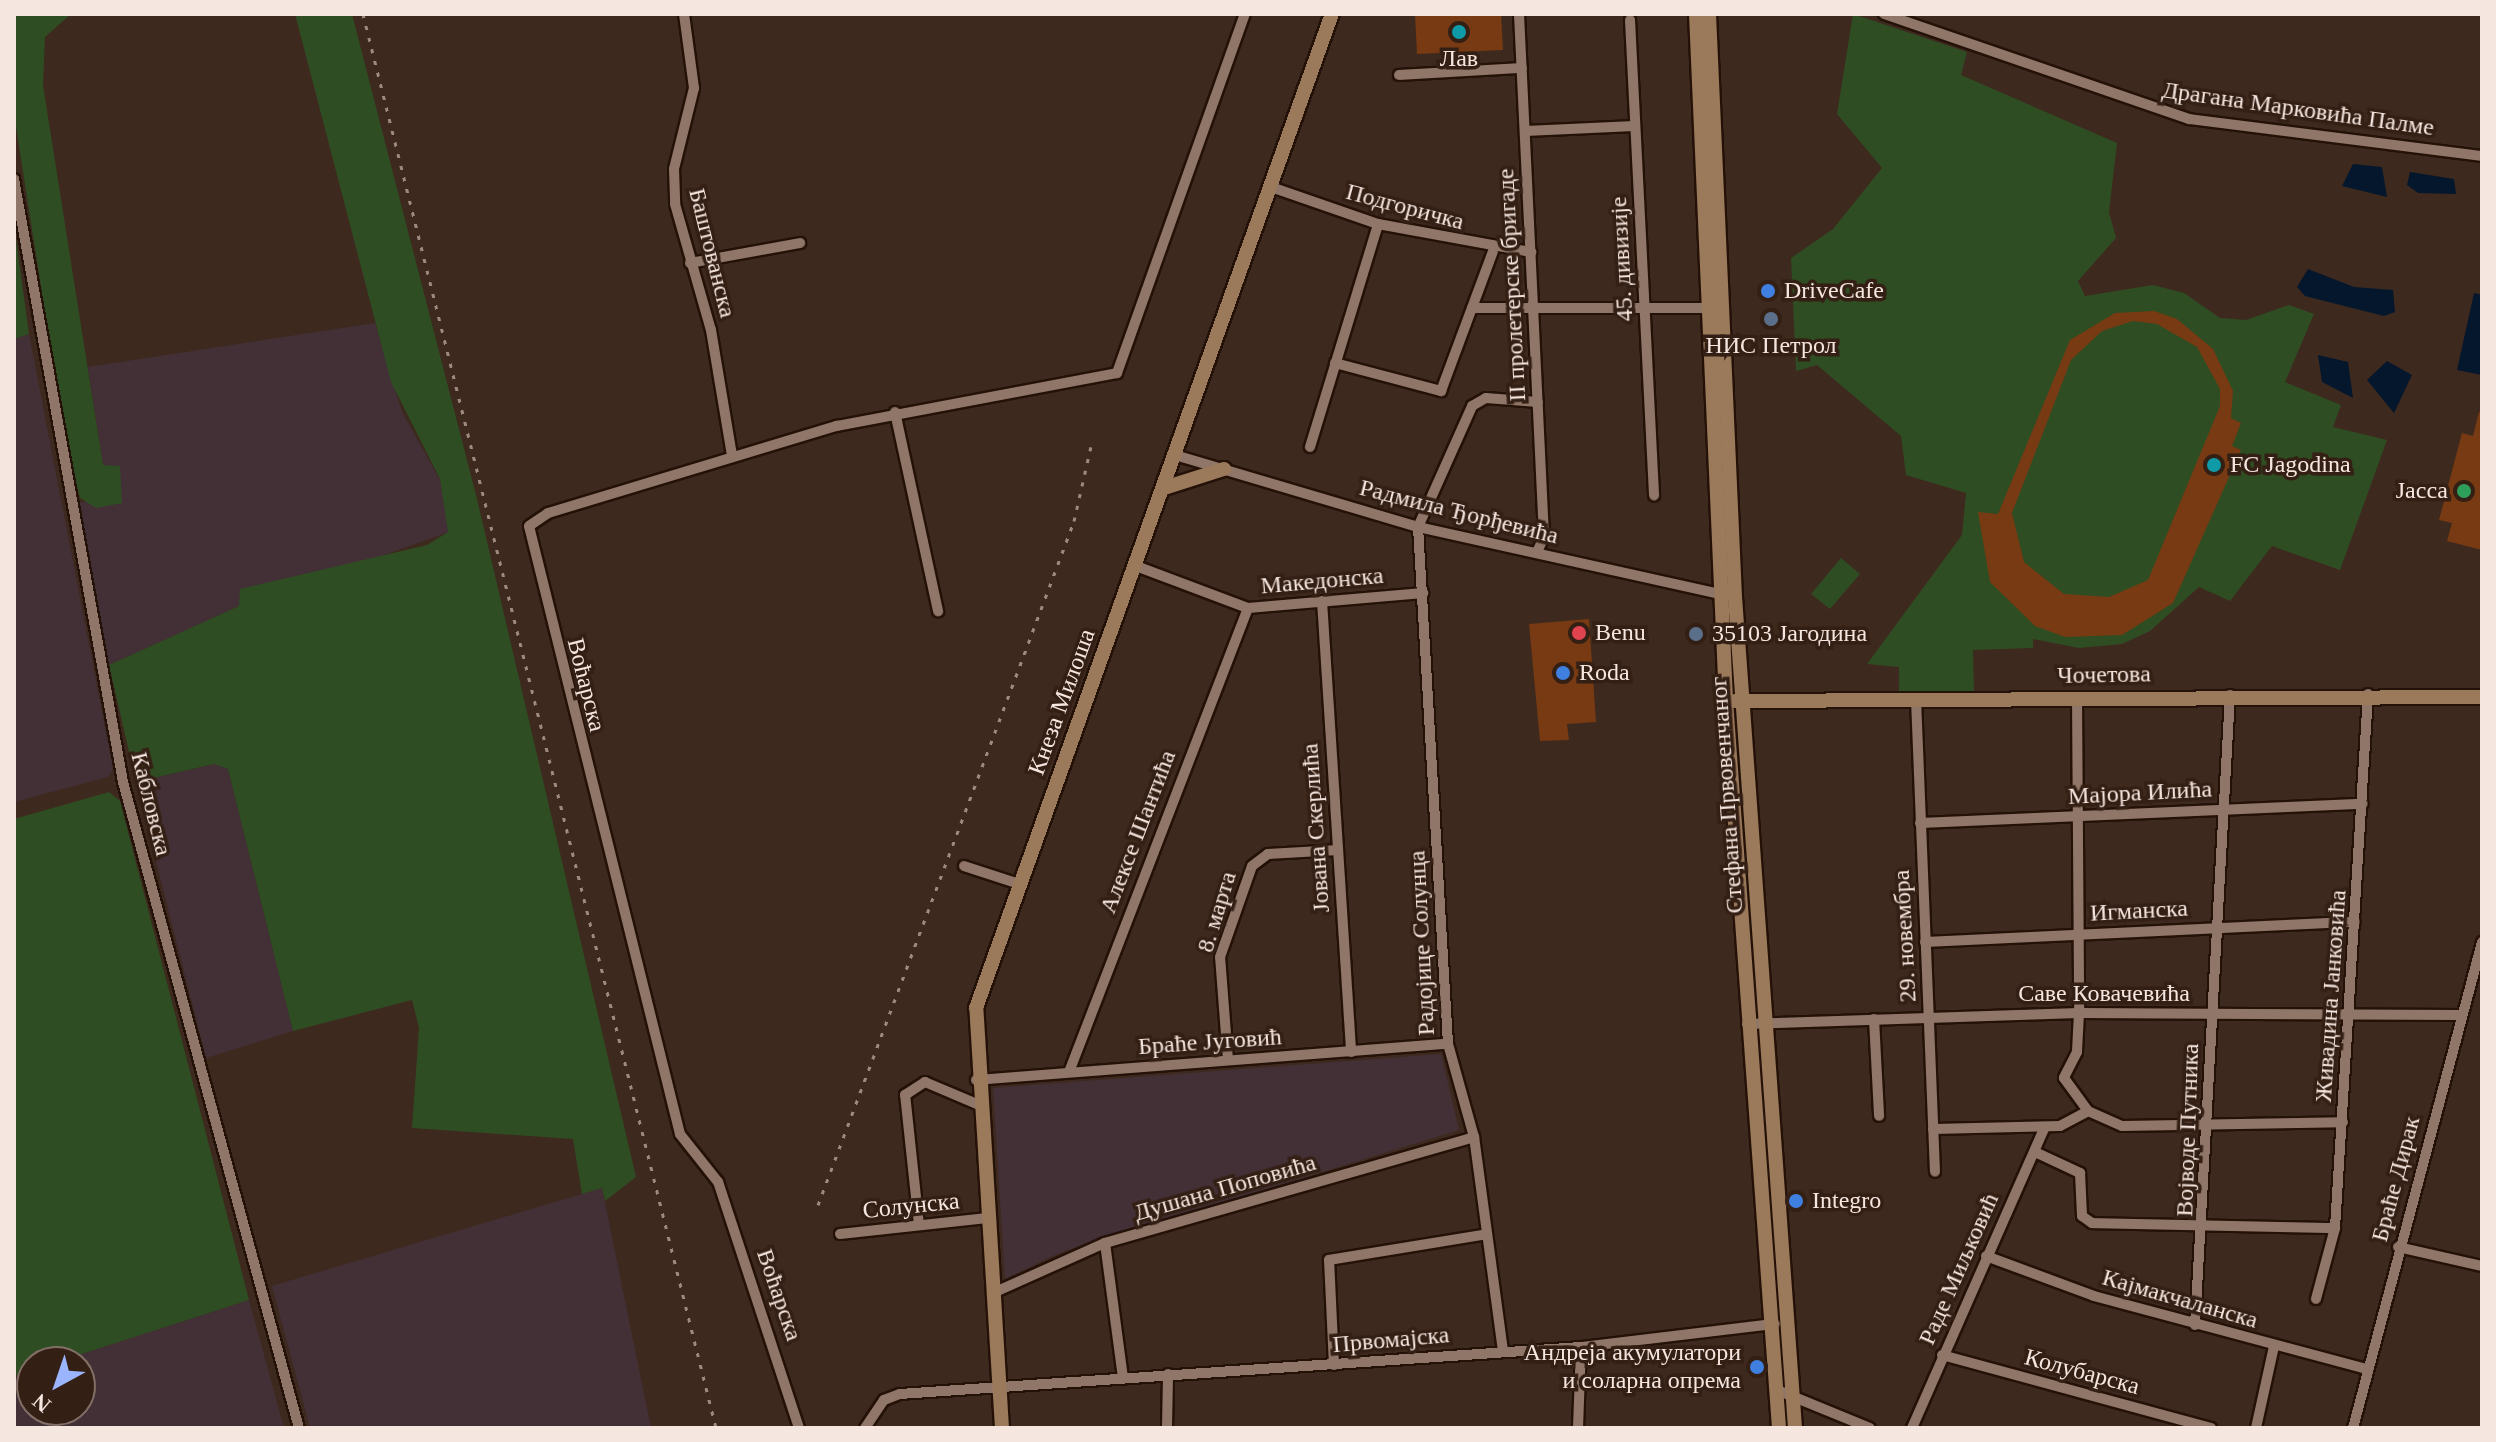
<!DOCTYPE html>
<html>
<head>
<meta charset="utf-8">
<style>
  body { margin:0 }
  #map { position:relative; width:2496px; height:1442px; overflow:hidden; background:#3e291e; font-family:Georgia,serif }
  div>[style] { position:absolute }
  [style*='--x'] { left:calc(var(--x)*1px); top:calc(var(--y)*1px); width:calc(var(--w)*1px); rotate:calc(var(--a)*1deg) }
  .industrial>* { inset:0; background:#433037 }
  .green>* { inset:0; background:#2f4d23 }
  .water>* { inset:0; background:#04172c }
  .building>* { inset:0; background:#773a12 }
  .roads { filter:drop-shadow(2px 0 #241107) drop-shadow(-2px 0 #241107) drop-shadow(0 2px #241107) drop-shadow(0 -2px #241107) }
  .street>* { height:10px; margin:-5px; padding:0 5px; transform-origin:5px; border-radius:5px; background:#8f7668 }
  .secondary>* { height:14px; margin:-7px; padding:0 7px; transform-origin:7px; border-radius:7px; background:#9b795b }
  .rail>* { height:3px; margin-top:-1.5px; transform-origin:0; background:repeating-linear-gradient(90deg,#9d8b82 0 4px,transparent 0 12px) }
  .dots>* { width:22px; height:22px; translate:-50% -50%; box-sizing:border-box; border:4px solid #341f14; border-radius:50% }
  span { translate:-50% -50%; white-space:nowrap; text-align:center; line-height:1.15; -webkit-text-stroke:7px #341f14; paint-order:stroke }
  .poi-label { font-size:24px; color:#f5e6df }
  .left { translate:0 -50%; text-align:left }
  .right { translate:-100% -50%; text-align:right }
  .street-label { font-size:24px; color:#f5e6df }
  .frame { position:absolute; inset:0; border:16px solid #f5e6df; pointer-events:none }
  .north { position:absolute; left:16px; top:1346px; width:80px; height:80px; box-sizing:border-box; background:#341f14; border:2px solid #816f65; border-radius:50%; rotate:220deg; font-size:22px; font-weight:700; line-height:32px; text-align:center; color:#f5e6df }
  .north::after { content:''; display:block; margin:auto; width:28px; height:36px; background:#9ab5fd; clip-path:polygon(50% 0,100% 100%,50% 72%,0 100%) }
</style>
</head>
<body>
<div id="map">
  <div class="industrial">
    <i style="clip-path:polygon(375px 323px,402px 412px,440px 480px,449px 532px,239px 606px,109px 665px,74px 502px,122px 502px,103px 466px,88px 367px)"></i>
    <i style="clip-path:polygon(29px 334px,113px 769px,108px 777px,14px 802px,14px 339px)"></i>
    <i style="clip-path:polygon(215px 764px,228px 769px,293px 1031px,206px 1058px,136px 782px)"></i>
    <i style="clip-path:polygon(1441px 1054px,1459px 1130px,1059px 1253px,1005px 1279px,993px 1088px)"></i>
    <i style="clip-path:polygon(602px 1188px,651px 1428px,310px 1428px,272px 1286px)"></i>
    <i style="clip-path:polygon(249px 1300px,284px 1428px,14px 1428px,14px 1376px,32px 1370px,32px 1410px,80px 1410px,80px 1362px,57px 1362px)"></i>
  </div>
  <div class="green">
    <i style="clip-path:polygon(14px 14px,71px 14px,45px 37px,43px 85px,103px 465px,120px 466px,122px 503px,96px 508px,80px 498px,65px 440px,14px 114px)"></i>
    <i style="clip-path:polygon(295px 14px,352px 14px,477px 499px,636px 1177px,605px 1201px,602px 1188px,582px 1194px,573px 1139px,412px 1128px,419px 1028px,412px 1000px,293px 1031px,228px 769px,214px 764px,136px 782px,109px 665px,239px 606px,240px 589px,427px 545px,448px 532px,440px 479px,391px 382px)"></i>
    <i style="clip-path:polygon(1853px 14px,1967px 52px,1961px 75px,2117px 143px,2109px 212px,2116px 238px,2078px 281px,2085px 296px,2153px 285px,2184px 293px,2220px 318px,2246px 320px,2289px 305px,2314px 314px,2285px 382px,2341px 405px,2333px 427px,2387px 440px,2340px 570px,2272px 546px,2230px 601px,2199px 587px,2150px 631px,2122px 644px,2079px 648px,2033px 639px,2033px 648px,1973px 650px,1974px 693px,1899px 695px,1899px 667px,1867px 664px,1962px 535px,1966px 493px,1906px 475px,1901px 436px,1817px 365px,1796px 371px,1791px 258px,1833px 229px,1882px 168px,1837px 114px)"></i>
    <i style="clip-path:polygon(14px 224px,29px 334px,14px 339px)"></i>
    <i style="clip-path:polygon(1841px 558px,1860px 574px,1830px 609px,1811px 594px)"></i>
    <i style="clip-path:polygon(109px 792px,120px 801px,249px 1300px,57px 1362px,32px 1362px,32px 1370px,14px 1376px,14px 819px)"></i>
  </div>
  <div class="water">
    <i style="clip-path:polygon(2353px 164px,2382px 167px,2387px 197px,2342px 186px)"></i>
    <i style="clip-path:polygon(2410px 172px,2454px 179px,2456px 194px,2418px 193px,2407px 185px)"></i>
    <i style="clip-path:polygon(2308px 269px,2354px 287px,2393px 290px,2395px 312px,2384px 316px,2305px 296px,2297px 287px)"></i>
    <i style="clip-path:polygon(2474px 293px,2482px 295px,2482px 375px,2457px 370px)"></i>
    <i style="clip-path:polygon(2318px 355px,2348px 362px,2353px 398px,2322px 382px)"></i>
    <i style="clip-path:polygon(2387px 361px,2412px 375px,2394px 413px,2367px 380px)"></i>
  </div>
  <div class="building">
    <i style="clip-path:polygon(1415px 14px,1501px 14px,1503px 50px,1417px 54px)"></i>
    <i style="clip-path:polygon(evenodd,2154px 311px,2177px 319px,2213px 349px,2233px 391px,2231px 418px,2241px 423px,2232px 446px,2241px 450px,2173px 603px,2122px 635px,2065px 637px,2035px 626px,1990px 582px,1978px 512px,1998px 514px,2070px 340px,2115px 313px,2154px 311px,2133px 321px,2157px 324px,2197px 347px,2220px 389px,2220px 406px,2148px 580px,2109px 597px,2064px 594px,2024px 562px,2012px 513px,2071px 360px,2102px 331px,2133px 321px)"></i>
    <i style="clip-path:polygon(2479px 412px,2482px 412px,2482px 550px,2447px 541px,2452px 523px,2439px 520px,2462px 433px,2473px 436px)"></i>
    <i style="clip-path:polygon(1589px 619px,1596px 722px,1567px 724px,1569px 740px,1540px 741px,1529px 624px)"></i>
  </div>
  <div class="roads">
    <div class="street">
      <i style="--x:684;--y:14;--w:75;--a:82.3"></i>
      <i style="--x:694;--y:88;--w:83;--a:103.9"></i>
      <i style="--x:674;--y:169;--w:35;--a:88"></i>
      <i style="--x:675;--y:204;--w:131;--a:74.1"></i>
      <i style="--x:711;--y:330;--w:128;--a:80.5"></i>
      <i style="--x:1519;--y:14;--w:524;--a:87.26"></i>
      <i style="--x:1544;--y:537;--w:17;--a:115"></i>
      <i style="--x:1884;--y:14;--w:323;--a:19"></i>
      <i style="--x:2189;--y:119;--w:295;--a:7.2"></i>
      <i style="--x:1630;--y:20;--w:476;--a:87.1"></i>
      <i style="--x:1399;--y:75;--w:123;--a:-3.3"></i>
      <i style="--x:1525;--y:131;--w:110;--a:-2.6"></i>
      <i style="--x:14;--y:179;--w:613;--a:79.75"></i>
      <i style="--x:123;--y:782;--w:670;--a:74.76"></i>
      <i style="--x:1271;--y:187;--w:113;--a:19.1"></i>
      <i style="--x:1378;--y:224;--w:156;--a:10.4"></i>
      <i style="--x:690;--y:263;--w:112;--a:-10.3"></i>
      <i style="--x:1472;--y:308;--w:236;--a:0"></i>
      <i style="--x:1335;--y:363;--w:110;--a:14.8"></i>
      <i style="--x:1441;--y:391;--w:149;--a:-69.6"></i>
      <i style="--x:895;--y:412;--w:204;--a:77.8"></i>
      <i style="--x:1310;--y:447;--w:233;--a:-73"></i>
      <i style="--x:1175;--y:455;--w:253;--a:16.5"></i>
      <i style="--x:1418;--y:527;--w:314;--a:12.5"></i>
      <i style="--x:1136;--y:566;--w:120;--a:20.6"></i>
      <i style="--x:1248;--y:608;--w:176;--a:-4.9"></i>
      <i style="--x:1322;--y:601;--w:452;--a:86.3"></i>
      <i style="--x:2077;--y:697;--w:316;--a:89.6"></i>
      <i style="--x:2079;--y:1013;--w:39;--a:93"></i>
      <i style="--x:2077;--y:1052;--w:29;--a:117"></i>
      <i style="--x:2064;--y:1078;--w:41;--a:54"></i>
      <i style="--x:1916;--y:699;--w:473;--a:87.7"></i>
      <i style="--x:1920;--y:823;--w:443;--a:-2.5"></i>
      <i style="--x:964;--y:866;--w:58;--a:18.1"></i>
      <i style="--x:1925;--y:942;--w:430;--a:-2.7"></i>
      <i style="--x:1874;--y:1019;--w:97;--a:87"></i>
      <i style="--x:1747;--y:1024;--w:332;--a:-1.9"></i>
      <i style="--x:2079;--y:1013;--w:382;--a:0.3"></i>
      <i style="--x:1228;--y:1060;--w:103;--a:-94.4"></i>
      <i style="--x:1220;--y:957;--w:96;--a:-70.6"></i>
      <i style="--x:1252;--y:866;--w:20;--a:-37"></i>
      <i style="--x:1268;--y:854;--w:70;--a:-3.3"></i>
      <i style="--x:1069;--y:1072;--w:497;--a:-68.9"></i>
      <i style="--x:976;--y:1080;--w:473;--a:-4.4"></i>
      <i style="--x:1933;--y:1129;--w:127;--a:-1.4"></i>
      <i style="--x:2060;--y:1126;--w:32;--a:-28"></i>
      <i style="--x:2088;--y:1111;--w:37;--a:24"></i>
      <i style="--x:2122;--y:1126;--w:221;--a:-1"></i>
      <i style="--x:2035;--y:1152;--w:50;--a:25"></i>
      <i style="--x:2080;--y:1173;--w:43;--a:87.3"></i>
      <i style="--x:2082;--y:1216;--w:12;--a:35"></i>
      <i style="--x:2092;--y:1223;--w:243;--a:1.2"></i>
      <i style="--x:919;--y:1225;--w:131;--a:-96.1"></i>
      <i style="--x:905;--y:1095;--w:24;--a:-33"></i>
      <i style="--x:925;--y:1082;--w:56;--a:22.9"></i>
      <i style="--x:840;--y:1234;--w:148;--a:-6.2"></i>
      <i style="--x:1105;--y:1243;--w:136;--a:82.4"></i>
      <i style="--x:2398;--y:1247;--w:86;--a:12.7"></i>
      <i style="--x:1986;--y:1256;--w:115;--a:20.3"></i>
      <i style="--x:2094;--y:1296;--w:283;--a:15"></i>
      <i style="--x:993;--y:1293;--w:123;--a:-24.1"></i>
      <i style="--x:1105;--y:1243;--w:384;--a:-16"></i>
      <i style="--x:2316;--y:1299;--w:73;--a:-75"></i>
      <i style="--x:2335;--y:1228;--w:535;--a:-86.46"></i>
      <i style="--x:2195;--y:1325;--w:631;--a:-86.82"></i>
      <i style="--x:1503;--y:1351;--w:216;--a:-97.7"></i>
      <i style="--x:1474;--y:1137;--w:97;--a:-105.6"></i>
      <i style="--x:1448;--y:1044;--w:518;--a:-93.32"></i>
      <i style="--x:1418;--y:527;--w:133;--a:-65.9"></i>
      <i style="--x:1472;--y:406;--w:16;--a:-30"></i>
      <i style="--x:1486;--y:398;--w:52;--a:4.4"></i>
      <i style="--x:1942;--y:1355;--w:279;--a:15.2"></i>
      <i style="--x:1334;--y:1365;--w:105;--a:-92.7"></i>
      <i style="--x:1329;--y:1260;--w:160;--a:-9.3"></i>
      <i style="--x:1777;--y:1390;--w:100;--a:22.2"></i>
      <i style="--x:799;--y:1428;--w:259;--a:-108.2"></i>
      <i style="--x:718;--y:1182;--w:61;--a:-128.4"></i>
      <i style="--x:680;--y:1134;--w:626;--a:-103.95"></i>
      <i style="--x:529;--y:526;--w:23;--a:-34"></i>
      <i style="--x:548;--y:513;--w:302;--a:-16.8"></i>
      <i style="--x:837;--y:426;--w:285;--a:-10.7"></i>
      <i style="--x:1117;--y:373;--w:381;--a:-70.4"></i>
      <i style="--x:865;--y:1428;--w:34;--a:-56"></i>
      <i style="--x:884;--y:1400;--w:17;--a:-21"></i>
      <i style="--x:900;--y:1394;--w:683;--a:-3.95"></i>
      <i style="--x:1581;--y:1347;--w:195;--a:-6.8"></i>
      <i style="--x:1167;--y:1428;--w:54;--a:-88.9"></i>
      <i style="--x:1578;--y:1428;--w:81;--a:-87.9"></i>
      <i style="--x:1912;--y:1428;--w:329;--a:-66.2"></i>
      <i style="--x:2256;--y:1428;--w:84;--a:-77.6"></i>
      <i style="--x:2353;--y:1428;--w:503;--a:-75.13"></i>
    </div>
    <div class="secondary">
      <i style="--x:1696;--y:14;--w:688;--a:87.5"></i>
      <i style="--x:1726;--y:701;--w:729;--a:85.83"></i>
      <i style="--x:1709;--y:14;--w:584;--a:87.45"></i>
      <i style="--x:1735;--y:597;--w:833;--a:85.87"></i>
      <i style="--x:1164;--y:488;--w:63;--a:-17.6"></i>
      <i style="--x:1735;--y:701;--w:747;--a:-0.31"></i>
      <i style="--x:1002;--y:1428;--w:421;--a:-93.5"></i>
      <i style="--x:976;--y:1008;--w:1056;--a:-70.3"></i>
    </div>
  </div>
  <div class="rail">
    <i style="--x:363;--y:14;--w:1457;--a:75.98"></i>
    <i style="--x:818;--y:1205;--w:730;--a:-69.48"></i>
    <i style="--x:1074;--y:521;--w:77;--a:-77.2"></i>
  </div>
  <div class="dots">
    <i style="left:1459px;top:32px;background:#0f9aa8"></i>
    <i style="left:1768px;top:291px;background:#3f7fe0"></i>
    <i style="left:1771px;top:319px;background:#5c6f8a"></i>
    <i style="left:2214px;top:465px;background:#0f9aa8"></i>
    <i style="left:2464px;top:491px;background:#2e9e5b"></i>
    <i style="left:1579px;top:633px;background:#e0444e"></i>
    <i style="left:1696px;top:634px;background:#5c6f8a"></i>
    <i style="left:1563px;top:673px;background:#3f7fe0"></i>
    <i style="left:1796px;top:1201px;background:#3f7fe0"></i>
    <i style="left:1757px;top:1367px;background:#3f7fe0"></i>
  </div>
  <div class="poi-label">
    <span style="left:1459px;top:59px">Лав</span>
    <span class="left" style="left:1784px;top:291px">DriveCafe</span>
    <span style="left:1771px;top:346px">НИС Петрол</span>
    <span class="left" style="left:2230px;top:465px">FC Jagodina</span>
    <span class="right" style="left:2448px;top:491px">Јасса</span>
    <span class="left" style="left:1595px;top:633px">Benu</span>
    <span class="left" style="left:1712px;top:634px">35103 Јагодина</span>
    <span class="left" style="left:1579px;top:673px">Roda</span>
    <span class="left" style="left:1812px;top:1201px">Integro</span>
    <span class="right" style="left:1741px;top:1367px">Андреја акумулатори<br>и соларна опрема</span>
  </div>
  <div class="street-label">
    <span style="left:2298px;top:109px;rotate:8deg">Драгана Марковића Палме</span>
    <span style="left:1405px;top:207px;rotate:15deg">Подгоричка</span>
    <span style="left:712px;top:253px;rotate:76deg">Баштованска</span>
    <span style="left:1622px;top:259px;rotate:-93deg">45. дивизије</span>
    <span style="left:1512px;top:285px;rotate:-93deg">II пролетерске бригаде</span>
    <span style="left:1459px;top:512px;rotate:14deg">Радмила Ђорђевића</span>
    <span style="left:1322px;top:581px;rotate:-5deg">Македонска</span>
    <span style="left:2104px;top:675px;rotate:-1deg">Чочетова</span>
    <span style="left:586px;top:685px;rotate:76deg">Воћарска</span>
    <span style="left:1062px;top:702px;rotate:-70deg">Кнеза Милоша</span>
    <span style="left:2140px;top:793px;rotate:-3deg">Мајора Илића</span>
    <span style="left:1727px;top:795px;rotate:-94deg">Стефана Првовенчаног</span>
    <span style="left:151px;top:804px;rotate:76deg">Кабловска</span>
    <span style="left:1316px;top:828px;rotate:-94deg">Јована Скерлића</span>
    <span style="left:1138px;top:832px;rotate:-69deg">Алексе Шантића</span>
    <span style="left:2139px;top:911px;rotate:-3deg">Игманска</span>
    <span style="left:1217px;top:912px;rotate:-73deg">8. марта</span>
    <span style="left:1905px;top:936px;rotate:-93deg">29. новембра</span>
    <span style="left:1422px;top:943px;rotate:-93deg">Радојице Солунца</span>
    <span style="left:2104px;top:994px">Саве Ковачевића</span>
    <span style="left:2331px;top:996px;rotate:-86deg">Живадина Јанковића</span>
    <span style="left:1210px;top:1042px;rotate:-4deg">Браће Југовић</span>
    <span style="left:2188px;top:1130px;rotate:-88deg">Војводе Путника</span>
    <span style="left:2396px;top:1179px;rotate:-75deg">Браће Дирак</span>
    <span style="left:1225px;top:1188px;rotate:-16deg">Душана Поповића</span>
    <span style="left:911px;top:1206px;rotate:-6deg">Солунска</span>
    <span style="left:1959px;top:1269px;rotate:-66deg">Раде Миљковић</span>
    <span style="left:779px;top:1295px;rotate:71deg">Воћарска</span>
    <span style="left:2180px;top:1299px;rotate:16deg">Кајмакчаланска</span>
    <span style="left:1391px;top:1340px;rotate:-5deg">Првомајска</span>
    <span style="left:2082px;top:1372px;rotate:15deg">Колубарска</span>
  </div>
  <div class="frame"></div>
  <div class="north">N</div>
</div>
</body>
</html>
